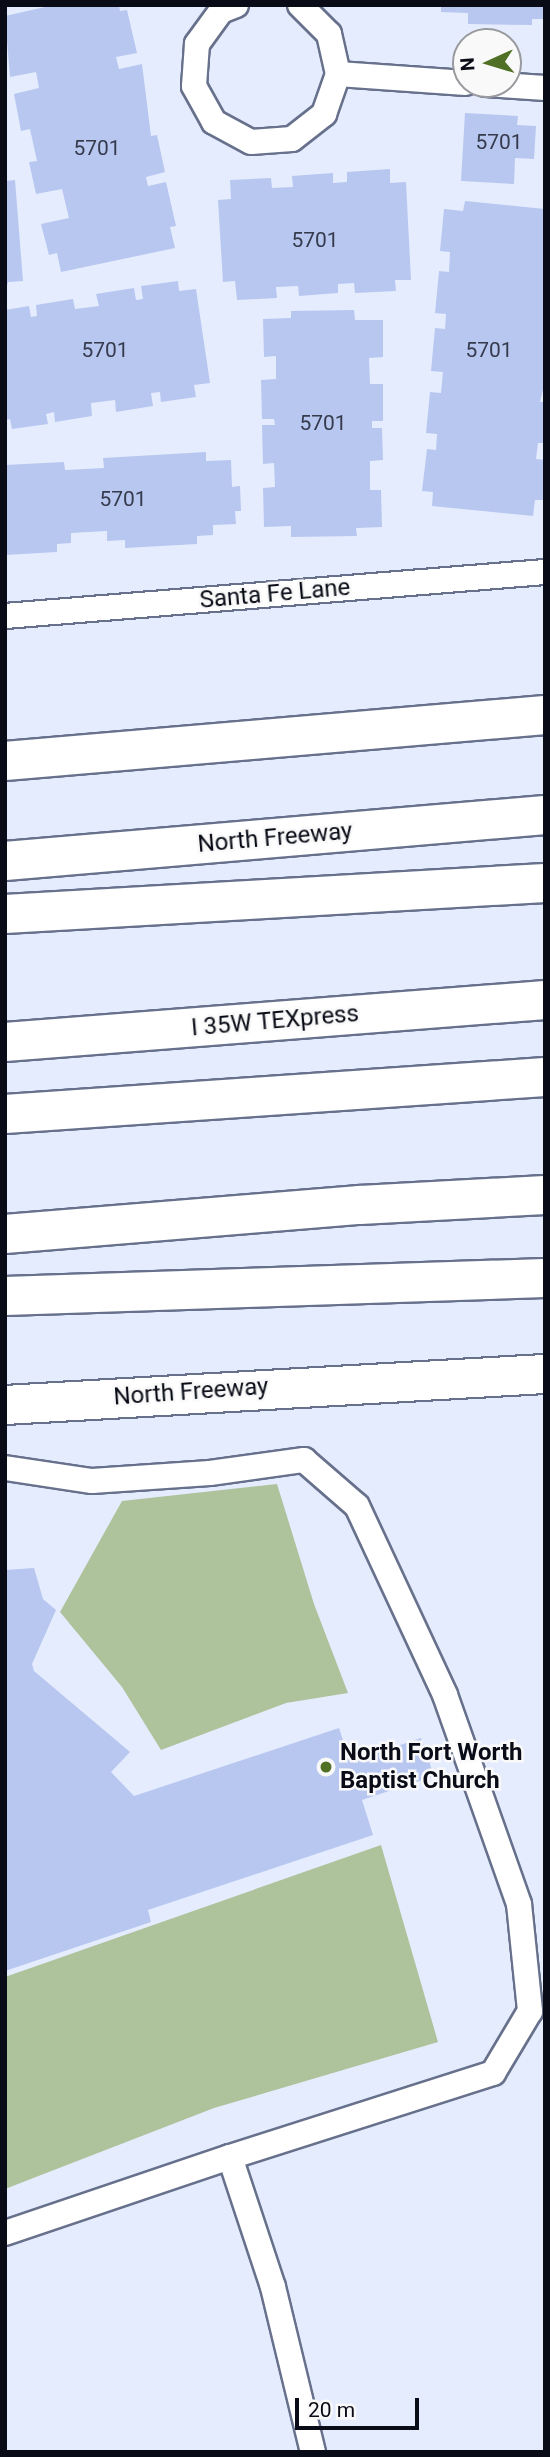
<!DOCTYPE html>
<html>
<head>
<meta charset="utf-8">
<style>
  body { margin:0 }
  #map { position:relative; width:550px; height:2457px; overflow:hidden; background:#e5ecfe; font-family:Roboto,sans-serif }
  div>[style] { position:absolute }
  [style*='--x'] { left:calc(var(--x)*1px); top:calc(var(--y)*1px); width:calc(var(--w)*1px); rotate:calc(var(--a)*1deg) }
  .green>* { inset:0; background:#aec29b }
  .building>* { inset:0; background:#b8c7f0 }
  .roads { filter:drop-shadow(2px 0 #67718c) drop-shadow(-2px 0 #67718c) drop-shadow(0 2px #67718c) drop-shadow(0 -2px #67718c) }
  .service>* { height:24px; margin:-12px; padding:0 12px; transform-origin:12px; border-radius:12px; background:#fff }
  .secondary>* { height:38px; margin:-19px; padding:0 19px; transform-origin:19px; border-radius:19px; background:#fff }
  .motorway>* { height:38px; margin:-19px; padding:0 19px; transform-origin:19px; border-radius:19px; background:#fff }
  .dots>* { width:19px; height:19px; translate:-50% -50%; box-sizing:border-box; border:4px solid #f9f9f9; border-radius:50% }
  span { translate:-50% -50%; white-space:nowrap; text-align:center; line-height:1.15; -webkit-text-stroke:5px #f9f9f9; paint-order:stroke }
  .number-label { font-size:21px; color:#353b4c }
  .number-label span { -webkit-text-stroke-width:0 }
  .street-label { font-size:24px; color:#090c16 }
  .poi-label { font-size:24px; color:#090c16; font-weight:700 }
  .left { translate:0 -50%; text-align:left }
  .frame { position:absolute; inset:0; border:7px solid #090c16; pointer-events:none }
  .north { position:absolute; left:452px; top:28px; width:70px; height:70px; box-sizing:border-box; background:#f9f9f9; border:2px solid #999a9e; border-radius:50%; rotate:266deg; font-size:19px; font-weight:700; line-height:28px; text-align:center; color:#090c16 }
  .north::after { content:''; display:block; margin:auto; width:24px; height:32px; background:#507026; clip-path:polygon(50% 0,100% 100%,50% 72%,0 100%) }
  .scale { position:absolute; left:295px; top:2398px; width:124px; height:32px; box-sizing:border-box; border:4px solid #090c16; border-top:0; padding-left:9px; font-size:21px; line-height:24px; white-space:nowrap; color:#090c16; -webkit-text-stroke:5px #f9f9f9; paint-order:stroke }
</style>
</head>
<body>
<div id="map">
  <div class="green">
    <i style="clip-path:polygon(277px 1484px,314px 1604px,348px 1693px,286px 1703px,161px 1750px,122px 1687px,60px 1612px,122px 1501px)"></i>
    <i style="clip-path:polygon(381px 1845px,438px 2042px,214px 2108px,5px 2189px,5px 1977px)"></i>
  </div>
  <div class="building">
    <i style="clip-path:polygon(54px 5px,119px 5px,120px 11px,127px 10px,137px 53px,116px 57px,119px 69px,142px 64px,151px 136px,157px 135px,165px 172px,146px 177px,148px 186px,166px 182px,176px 226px,170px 227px,175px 248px,61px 272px,57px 253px,49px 255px,41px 224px,69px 218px,62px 189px,36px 194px,29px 162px,37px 161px,30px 129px,21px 131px,14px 94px,39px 88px,36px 72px,10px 77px,5px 16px)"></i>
    <i style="clip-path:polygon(441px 5px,545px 5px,545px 19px,532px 19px,532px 25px,468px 24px,468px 13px,441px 12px)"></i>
    <i style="clip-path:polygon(465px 113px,518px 116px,517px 125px,536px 126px,534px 159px,515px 158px,514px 184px,461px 181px)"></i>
    <i style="clip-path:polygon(390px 169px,390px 183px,406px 182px,411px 280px,395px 280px,396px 291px,355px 293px,354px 283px,338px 284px,338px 293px,299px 296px,298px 286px,276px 287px,277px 298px,237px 300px,235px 281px,223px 282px,218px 200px,231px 199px,230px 180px,271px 178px,272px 188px,293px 187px,292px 176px,333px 173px,333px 183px,347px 182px,347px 172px)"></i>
    <i style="clip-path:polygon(15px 180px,23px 281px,8px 282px,5px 292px,5px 181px)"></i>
    <i style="clip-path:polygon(465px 201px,545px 209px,545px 381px,540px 402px,545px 402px,545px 443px,538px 443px,536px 459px,545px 460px,545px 492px,544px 500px,535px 500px,533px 516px,432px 506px,433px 492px,422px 491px,427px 449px,436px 450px,437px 434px,426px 433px,430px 392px,441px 393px,443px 372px,431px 371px,435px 328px,445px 329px,446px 314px,435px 313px,439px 271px,449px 272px,450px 252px,440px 251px,444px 209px,463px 211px)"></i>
    <i style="clip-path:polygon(178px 281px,179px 291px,196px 289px,210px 383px,194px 385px,196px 397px,161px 402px,160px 392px,151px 393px,153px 406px,116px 412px,115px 400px,91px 403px,92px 416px,55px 422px,54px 412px,46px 414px,48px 424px,12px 429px,10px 419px,5px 420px,5px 310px,29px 306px,31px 317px,37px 316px,36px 305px,73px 299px,75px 309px,99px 306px,96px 294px,134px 288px,136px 300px,143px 299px,141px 286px)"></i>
    <i style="clip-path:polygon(354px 310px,355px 320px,383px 320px,383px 357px,369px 358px,370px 384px,383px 384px,383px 421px,372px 421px,372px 428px,382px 428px,383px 460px,370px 461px,370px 490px,381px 490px,382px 527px,356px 528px,357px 536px,291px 537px,291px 526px,264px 527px,263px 488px,275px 487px,274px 463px,263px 464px,262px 425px,275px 425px,274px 419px,262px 419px,261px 380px,276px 379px,276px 356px,264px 357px,263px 319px,291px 318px,291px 311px)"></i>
    <i style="clip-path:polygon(206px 452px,206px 461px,231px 460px,232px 487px,240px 486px,241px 511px,235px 511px,236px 524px,213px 525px,213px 535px,197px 536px,197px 544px,125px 548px,125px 540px,107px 541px,107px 531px,71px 533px,71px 543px,57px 544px,57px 552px,5px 555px,5px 465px,64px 462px,65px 470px,104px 468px,103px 458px)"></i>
    <i style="clip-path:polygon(34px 1568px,43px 1599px,56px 1610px,32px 1664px,34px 1671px,130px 1752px,111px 1772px,134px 1796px,339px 1728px,350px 1762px,421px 1738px,434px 1776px,362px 1800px,373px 1835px,148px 1910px,151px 1922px,5px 1971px,5px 1570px)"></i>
  </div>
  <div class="roads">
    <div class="service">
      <i style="--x:236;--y:5;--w:16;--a:158"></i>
      <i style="--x:221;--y:11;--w:41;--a:126"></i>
      <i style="--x:197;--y:44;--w:42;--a:94.1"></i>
      <i style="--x:194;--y:86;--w:41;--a:60.9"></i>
      <i style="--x:214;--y:122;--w:42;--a:28.4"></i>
      <i style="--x:251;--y:142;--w:41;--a:-4.2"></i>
      <i style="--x:292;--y:139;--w:41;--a:-38"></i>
      <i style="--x:324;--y:114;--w:42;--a:-70.7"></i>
      <i style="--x:338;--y:74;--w:41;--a:-102.7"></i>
      <i style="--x:329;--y:34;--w:41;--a:-135"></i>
      <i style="--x:338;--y:74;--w:128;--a:4"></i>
      <i style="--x:486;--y:84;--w:59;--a:3.9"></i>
      <i style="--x:5;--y:616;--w:542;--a:-4.66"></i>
      <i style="--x:5;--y:1468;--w:88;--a:8.5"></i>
      <i style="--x:92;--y:1481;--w:118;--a:-3.9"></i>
      <i style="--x:210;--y:1473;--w:95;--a:-7.9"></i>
      <i style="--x:304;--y:1460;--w:70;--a:41"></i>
      <i style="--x:357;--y:1506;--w:208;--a:65"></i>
      <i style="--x:445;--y:1695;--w:222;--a:70.5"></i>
      <i style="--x:519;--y:1904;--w:108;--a:84.1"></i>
      <i style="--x:530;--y:2011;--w:72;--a:120.8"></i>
      <i style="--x:493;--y:2073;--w:276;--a:162.3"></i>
      <i style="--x:230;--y:2157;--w:137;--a:71.7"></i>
      <i style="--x:273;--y:2287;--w:170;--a:76.4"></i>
      <i style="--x:5;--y:2233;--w:237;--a:-18.7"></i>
    </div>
    <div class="secondary">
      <i style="--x:5;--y:761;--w:542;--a:-4.87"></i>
      <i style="--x:5;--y:1405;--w:541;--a:-3.29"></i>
    </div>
    <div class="motorway">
      <i style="--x:5;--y:861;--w:542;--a:-4.87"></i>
      <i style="--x:5;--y:914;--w:541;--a:-3.29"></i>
      <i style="--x:5;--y:1042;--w:542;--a:-4.45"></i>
      <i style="--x:5;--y:1114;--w:541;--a:-3.92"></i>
      <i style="--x:5;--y:1234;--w:356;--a:-4.7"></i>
      <i style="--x:360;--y:1205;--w:185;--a:-3.1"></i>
      <i style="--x:5;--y:1296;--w:540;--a:-1.91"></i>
    </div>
  </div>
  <div class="dots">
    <i style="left:326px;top:1767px;background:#507026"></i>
  </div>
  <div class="number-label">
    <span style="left:499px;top:142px">5701</span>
    <span style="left:97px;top:148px">5701</span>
    <span style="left:315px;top:240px">5701</span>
    <span style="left:105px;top:350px">5701</span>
    <span style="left:489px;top:350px">5701</span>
    <span style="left:323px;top:423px">5701</span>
    <span style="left:123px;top:499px">5701</span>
  </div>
  <div class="street-label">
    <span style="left:275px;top:594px;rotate:-5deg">Santa Fe Lane</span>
    <span style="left:275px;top:838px;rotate:-5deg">North Freeway</span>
    <span style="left:275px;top:1021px;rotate:-5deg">I 35W TEXpress</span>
    <span style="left:191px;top:1392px;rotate:-4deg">North Freeway</span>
  </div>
  <div class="poi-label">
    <span class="left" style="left:340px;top:1767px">North Fort Worth<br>Baptist Church</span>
  </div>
  <div class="frame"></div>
  <div class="north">N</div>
  <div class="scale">20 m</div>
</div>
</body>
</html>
